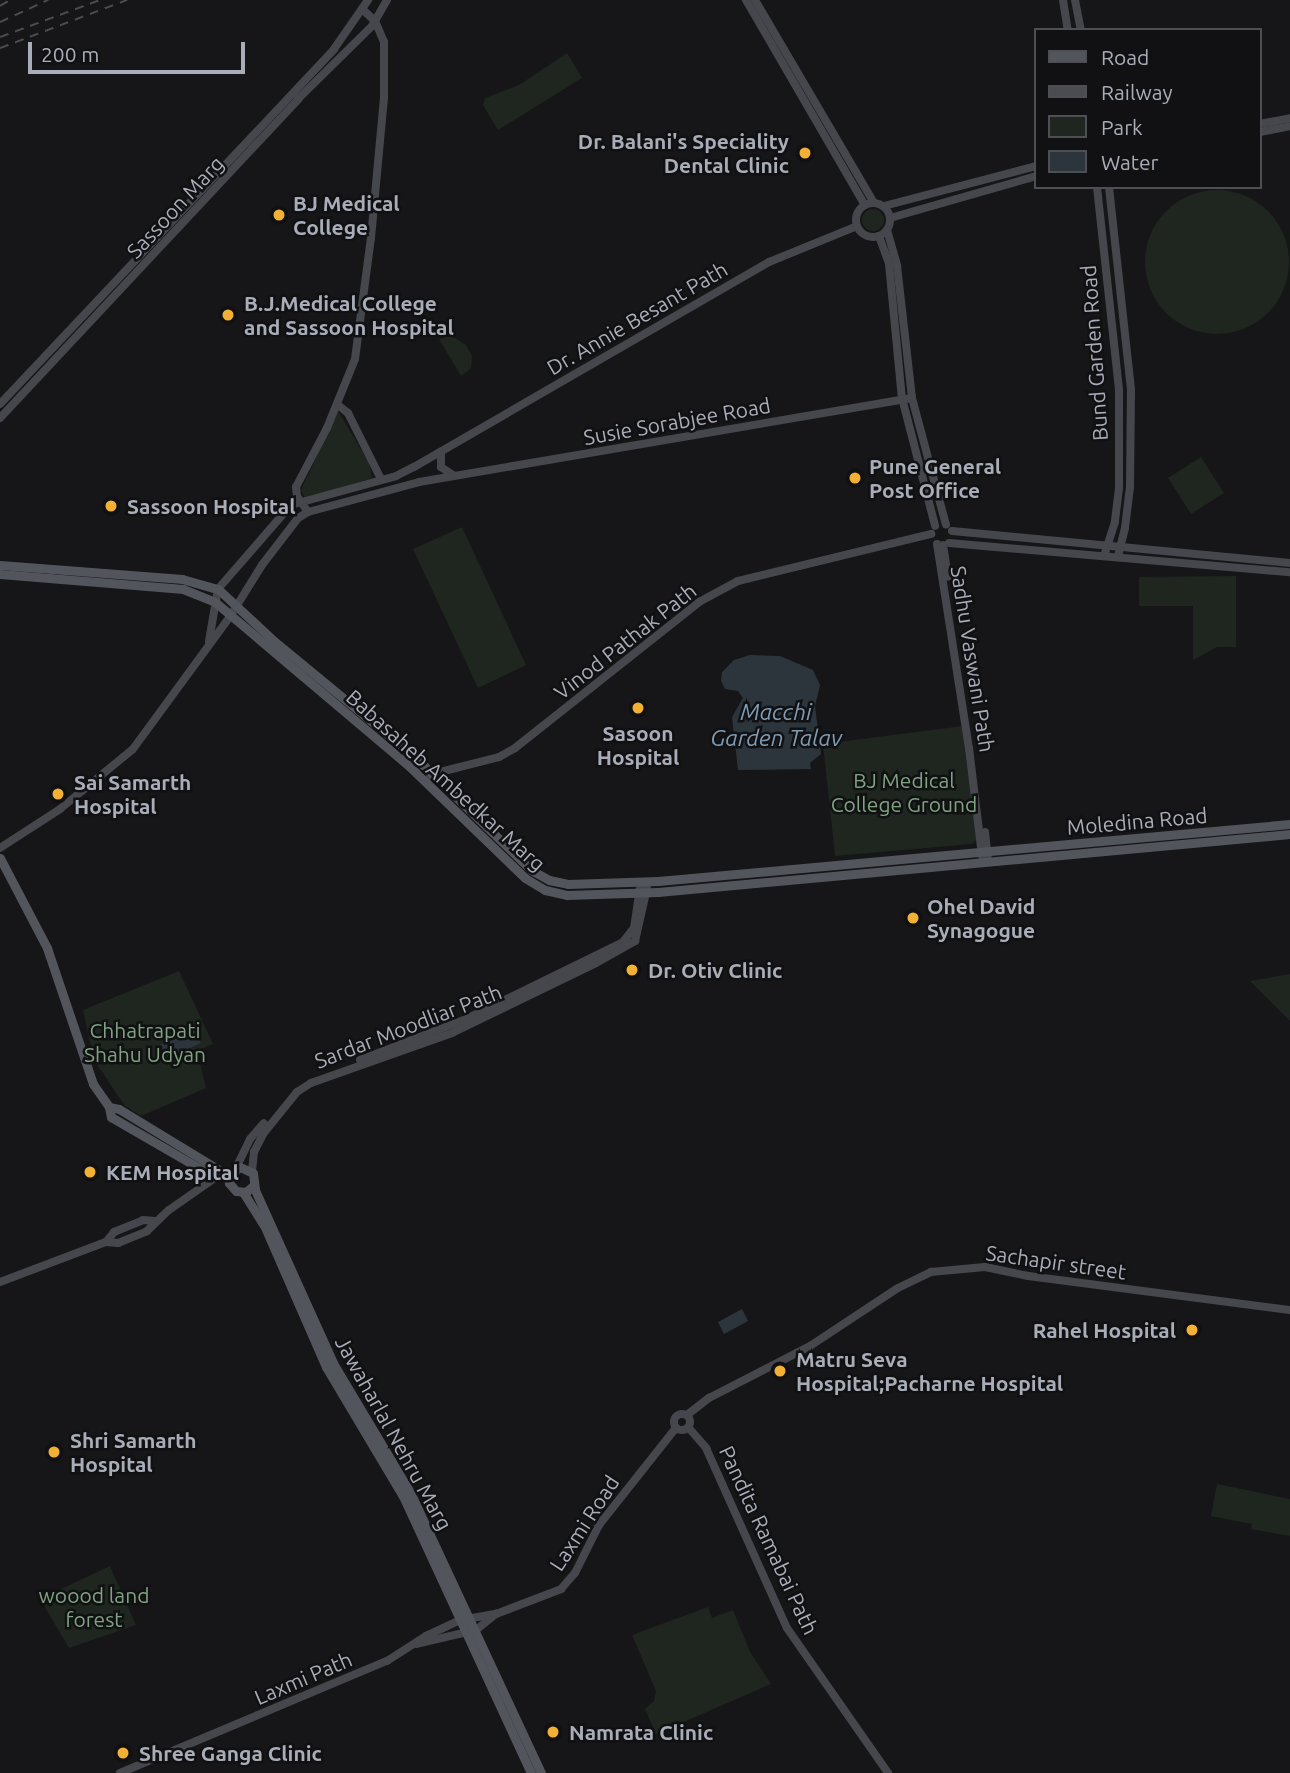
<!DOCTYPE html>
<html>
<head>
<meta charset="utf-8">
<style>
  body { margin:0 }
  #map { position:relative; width:1290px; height:1773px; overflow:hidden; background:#161618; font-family:Ubuntu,sans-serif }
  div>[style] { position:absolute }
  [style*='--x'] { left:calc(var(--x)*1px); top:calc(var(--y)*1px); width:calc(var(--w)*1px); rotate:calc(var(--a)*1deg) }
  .green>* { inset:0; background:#1e261f }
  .round { border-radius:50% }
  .water>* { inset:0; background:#2c353c }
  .secondary>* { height:8px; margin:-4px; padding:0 4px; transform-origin:4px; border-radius:4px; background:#45474d }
  .secondary>.ring { margin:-4px; padding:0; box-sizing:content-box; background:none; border:8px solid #45474d; border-radius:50% }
  .primary>* { height:9px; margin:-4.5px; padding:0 4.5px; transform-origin:4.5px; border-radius:4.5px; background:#53555c }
  .rail>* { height:2px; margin-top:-1px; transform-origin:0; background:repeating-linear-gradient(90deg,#4a4c52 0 9px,transparent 0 16px) }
  .dots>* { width:19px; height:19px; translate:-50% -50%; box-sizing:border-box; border:4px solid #111113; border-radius:50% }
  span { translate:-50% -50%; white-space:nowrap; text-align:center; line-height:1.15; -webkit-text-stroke:5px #111113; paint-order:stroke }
  .poi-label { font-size:21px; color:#a8adb8; font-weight:700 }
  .right { translate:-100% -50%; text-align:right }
  .left { translate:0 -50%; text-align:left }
  .street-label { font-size:21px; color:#a8adb8 }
  .park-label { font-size:21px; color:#7fa381 }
  .water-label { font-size:23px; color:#7f9bb3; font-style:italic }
  .legend { position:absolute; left:1034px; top:28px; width:228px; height:161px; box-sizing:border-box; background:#111113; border:2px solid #4d4f55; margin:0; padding:9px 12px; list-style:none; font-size:21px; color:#a8adb8 }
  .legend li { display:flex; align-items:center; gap:14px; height:35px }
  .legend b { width:35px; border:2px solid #4d4f55 }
  .scale { position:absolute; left:28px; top:42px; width:217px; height:32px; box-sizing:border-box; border:4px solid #a8adb8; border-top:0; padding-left:9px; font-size:21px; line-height:24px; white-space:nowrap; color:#a8adb8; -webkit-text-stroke:5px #111113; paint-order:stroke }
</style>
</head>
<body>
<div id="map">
  <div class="green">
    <i style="clip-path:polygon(567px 53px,582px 78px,498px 130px,483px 105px,485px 98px,519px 85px)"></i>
    <i class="round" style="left:1145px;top:190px;width:144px;height:144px"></i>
    <i class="round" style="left:862px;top:209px;width:22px;height:22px"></i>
    <i style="clip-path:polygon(452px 336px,466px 345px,472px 356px,471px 368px,461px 376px,439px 339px)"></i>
    <i style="clip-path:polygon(338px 411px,369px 463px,372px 478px,305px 499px,301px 490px)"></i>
    <i style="clip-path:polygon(1201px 457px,1224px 493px,1191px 514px,1168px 478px)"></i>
    <i style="clip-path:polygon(462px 527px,526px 665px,478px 688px,413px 549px)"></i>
    <i style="clip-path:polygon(1236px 576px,1236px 647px,1217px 647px,1193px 660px,1193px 606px,1139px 606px,1139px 577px)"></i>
    <i style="clip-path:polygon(963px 726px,977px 840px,971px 844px,835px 856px,823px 744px)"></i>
    <i style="clip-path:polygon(179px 971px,213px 1044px,197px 1051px,206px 1088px,141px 1116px,125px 1106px,94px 1060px,83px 1010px)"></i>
    <i style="clip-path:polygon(1290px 974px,1290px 1021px,1250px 981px)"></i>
    <i style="clip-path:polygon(1217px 1484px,1290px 1499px,1290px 1536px,1251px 1529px,1252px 1524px,1211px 1516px)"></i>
    <i style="clip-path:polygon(110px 1566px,136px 1625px,69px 1648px,40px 1599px)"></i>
    <i style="clip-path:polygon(708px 1607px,712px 1618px,733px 1610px,750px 1652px,771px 1684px,656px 1734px,645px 1709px,654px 1701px,656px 1691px,632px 1635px)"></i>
  </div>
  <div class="water">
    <i style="clip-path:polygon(750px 655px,780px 656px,813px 670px,820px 685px,815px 706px,821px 754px,810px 763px,811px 769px,738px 770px,732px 717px,743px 698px,738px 691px,725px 689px,721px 681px,722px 672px,734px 660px)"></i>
    <i style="clip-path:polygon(195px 1029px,201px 1043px,168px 1058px,161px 1044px)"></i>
    <i style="clip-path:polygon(742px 1309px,748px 1321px,724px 1334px,718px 1322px)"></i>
  </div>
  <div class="secondary">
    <i style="--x:746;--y:0;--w:237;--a:59.9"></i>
    <i style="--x:755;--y:0;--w:235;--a:59.6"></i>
    <i style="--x:1063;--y:0;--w:30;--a:81"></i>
    <i style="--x:1075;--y:0;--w:31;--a:79"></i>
    <i style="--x:1260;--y:124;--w:31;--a:-11"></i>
    <i style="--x:1260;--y:132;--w:31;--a:-11"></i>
    <i style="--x:1097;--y:187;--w:205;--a:83.8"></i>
    <i style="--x:1119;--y:391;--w:97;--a:90"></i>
    <i style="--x:1119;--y:488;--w:34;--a:97"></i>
    <i style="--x:1115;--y:522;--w:36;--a:108"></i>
    <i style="--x:1109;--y:187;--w:204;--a:83.8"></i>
    <i style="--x:1131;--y:390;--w:97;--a:90.6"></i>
    <i style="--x:1130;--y:487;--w:41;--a:97"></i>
    <i style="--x:1125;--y:528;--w:30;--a:104"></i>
    <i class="ring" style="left:856px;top:203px;width:26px;height:26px"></i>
    <i style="--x:884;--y:206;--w:157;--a:-14.7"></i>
    <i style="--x:890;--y:218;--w:152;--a:-16"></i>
    <i style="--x:887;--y:230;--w:37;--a:74"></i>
    <i style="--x:897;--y:266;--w:133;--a:83.5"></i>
    <i style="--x:912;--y:398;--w:131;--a:75"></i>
    <i style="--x:879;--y:236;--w:30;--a:70"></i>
    <i style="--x:889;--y:264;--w:135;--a:84.5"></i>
    <i style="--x:902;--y:398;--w:132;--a:75.5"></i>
    <i style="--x:0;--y:404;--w:487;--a:-46.7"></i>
    <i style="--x:334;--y:49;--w:60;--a:-55.2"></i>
    <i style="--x:338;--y:405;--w:13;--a:39"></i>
    <i style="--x:348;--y:413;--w:74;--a:63.4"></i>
    <i style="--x:0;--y:418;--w:437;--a:-46.9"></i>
    <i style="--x:298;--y:99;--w:104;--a:-44.6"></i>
    <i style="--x:372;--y:26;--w:30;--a:-60"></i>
    <i style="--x:441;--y:453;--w:14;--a:90"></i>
    <i style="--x:441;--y:467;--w:14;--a:34"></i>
    <i style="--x:308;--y:512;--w:19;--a:-125"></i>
    <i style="--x:297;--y:496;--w:9;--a:-96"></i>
    <i style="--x:296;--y:487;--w:67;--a:-62.3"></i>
    <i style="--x:327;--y:428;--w:74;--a:-67.9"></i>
    <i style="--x:355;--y:359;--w:122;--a:-82.5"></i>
    <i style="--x:371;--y:238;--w:142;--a:-84.7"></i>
    <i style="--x:384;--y:97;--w:55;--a:-90"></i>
    <i style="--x:384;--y:42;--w:23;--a:-113"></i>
    <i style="--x:375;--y:21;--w:18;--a:-137"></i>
    <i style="--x:952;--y:531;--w:340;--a:5.4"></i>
    <i style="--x:949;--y:543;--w:342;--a:4.9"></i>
    <i style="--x:937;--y:544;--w:206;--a:81.1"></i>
    <i style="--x:969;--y:748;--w:109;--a:83.1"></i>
    <i style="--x:943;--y:545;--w:32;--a:81"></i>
    <i style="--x:209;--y:641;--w:53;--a:-80.2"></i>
    <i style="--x:218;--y:589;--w:111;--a:-49"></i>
    <i style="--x:291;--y:505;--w:109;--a:-15.4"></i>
    <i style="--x:396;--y:476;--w:20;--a:-27"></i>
    <i style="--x:414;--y:467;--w:410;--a:-30"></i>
    <i style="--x:769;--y:262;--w:95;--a:-22.2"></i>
    <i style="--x:426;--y:782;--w:10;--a:-53"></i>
    <i style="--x:432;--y:774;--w:69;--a:-14.2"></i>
    <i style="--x:499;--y:757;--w:18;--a:-29"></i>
    <i style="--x:515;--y:748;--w:235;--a:-38.4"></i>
    <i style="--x:699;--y:602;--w:44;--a:-28.3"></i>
    <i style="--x:738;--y:581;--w:199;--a:-13.7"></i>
    <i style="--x:985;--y:832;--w:30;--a:84"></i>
    <i style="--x:0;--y:848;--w:72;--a:-33"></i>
    <i style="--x:60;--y:809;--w:94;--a:-39.4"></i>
    <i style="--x:133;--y:749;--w:166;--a:-53.8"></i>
    <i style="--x:231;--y:615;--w:59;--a:-58.2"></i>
    <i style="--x:262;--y:565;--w:59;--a:-52.5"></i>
    <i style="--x:298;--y:518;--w:12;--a:-31"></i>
    <i style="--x:308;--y:512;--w:115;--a:-15.1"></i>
    <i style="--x:419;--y:482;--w:500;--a:-9.67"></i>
    <i style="--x:360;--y:1060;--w:114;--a:-21.1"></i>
    <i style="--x:466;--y:1019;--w:175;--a:-26.1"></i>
    <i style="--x:623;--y:942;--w:18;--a:-52"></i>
    <i style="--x:634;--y:928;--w:40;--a:-81.5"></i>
    <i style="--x:236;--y:1168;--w:32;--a:-64"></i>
    <i style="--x:250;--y:1139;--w:21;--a:-49"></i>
    <i style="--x:252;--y:1171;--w:19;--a:-84"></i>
    <i style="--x:254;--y:1152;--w:20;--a:-63"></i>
    <i style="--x:263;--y:1134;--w:54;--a:-51"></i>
    <i style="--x:297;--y:1092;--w:17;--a:-33"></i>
    <i style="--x:311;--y:1083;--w:150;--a:-19.5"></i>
    <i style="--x:452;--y:1033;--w:160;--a:-25.9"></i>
    <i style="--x:596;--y:963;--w:45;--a:-29.4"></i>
    <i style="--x:635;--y:941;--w:54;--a:-77.2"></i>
    <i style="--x:106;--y:1242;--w:13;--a:-51"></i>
    <i style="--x:114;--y:1232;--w:31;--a:-22"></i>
    <i style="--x:143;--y:1220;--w:12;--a:5"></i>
    <i style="--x:0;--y:1282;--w:113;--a:-20.7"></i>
    <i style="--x:106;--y:1242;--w:12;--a:5"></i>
    <i style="--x:118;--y:1243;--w:31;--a:-22"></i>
    <i style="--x:147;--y:1231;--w:30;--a:-44"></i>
    <i style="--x:169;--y:1210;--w:65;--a:-34.9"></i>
    <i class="ring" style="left:674px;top:1414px;width:8px;height:8px"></i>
    <i style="--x:687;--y:1415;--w:28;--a:-38"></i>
    <i style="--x:709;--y:1398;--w:114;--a:-27.2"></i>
    <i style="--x:810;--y:1346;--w:105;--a:-33.4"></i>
    <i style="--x:898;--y:1288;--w:37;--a:-26"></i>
    <i style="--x:931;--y:1272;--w:54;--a:-5.3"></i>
    <i style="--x:985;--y:1267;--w:44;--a:11.8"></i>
    <i style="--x:1028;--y:1276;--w:264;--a:7.4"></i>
    <i style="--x:688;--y:1427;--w:28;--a:49"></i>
    <i style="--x:706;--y:1448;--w:197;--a:65.8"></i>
    <i style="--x:787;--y:1628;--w:177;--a:55.1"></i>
    <i style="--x:416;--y:1644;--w:62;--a:-13.1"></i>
    <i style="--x:476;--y:1630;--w:26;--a:-39"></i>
    <i style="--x:496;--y:1614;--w:70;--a:-21"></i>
    <i style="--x:561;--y:1589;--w:21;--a:-49"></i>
    <i style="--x:575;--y:1573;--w:54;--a:-63.4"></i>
    <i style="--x:599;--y:1525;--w:124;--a:-51.6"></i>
    <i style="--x:120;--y:1773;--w:290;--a:-22.8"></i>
    <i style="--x:387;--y:1661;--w:46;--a:-32.7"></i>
    <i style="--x:426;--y:1636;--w:38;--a:-25"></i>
    <i style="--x:461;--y:1620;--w:36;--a:-10"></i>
  </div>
  <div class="primary">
    <i style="--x:0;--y:565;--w:183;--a:4.4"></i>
    <i style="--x:182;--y:579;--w:37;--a:16"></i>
    <i style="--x:218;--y:589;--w:76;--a:42.9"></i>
    <i style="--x:274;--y:641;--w:184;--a:39.5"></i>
    <i style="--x:416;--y:758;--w:161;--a:44.2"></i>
    <i style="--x:531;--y:870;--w:21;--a:29"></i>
    <i style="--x:549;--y:880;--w:19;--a:12"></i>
    <i style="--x:568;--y:884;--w:90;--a:-1.9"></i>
    <i style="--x:658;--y:881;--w:635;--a:-5.15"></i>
    <i style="--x:0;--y:574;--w:184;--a:4.7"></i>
    <i style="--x:183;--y:589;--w:35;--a:22"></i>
    <i style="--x:215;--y:602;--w:254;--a:40.2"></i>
    <i style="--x:409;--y:766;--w:161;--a:44"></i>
    <i style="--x:525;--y:878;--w:23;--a:31"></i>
    <i style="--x:545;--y:890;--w:23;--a:13"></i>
    <i style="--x:567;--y:895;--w:91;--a:-1.9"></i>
    <i style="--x:658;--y:892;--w:635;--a:-5.24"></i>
    <i style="--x:0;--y:858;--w:102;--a:62.4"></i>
    <i style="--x:47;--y:948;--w:144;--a:71.3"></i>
    <i style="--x:93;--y:1084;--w:28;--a:55"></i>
    <i style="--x:109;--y:1107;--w:10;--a:79"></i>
    <i style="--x:111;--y:1117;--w:110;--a:30.1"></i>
    <i style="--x:206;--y:1172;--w:9;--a:-13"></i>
    <i style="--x:109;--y:1107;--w:10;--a:11"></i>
    <i style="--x:119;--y:1109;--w:129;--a:31.3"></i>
    <i style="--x:254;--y:1185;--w:11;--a:139"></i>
    <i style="--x:246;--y:1192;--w:10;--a:-174"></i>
    <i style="--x:236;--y:1191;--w:11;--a:-131"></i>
    <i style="--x:229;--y:1183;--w:9;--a:-84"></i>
    <i style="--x:230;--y:1174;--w:12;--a:-35"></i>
    <i style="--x:240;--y:1167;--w:14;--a:25"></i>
    <i style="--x:253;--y:1173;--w:17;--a:83"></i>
    <i style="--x:255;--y:1190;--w:190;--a:65.7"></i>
    <i style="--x:333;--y:1363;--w:150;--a:59.2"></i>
    <i style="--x:410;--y:1492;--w:310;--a:65"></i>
    <i style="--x:243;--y:1192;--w:39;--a:58"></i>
    <i style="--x:264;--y:1225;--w:155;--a:66.4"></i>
    <i style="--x:326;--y:1367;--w:150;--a:59.2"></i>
    <i style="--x:403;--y:1496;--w:305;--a:65.2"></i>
  </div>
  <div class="rail">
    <i style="--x:0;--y:6;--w:12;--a:-31"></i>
    <i style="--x:0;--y:22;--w:53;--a:-24.6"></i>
    <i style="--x:0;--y:37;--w:107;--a:-20.3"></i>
    <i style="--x:0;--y:48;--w:136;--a:-20.7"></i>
  </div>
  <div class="dots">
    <i style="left:805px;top:153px;background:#f2b134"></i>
    <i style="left:279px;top:215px;background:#f2b134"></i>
    <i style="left:228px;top:315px;background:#f2b134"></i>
    <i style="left:855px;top:478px;background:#f2b134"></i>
    <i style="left:111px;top:506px;background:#f2b134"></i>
    <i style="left:638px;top:708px;background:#f2b134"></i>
    <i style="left:58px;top:794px;background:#f2b134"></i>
    <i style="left:913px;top:918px;background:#f2b134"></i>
    <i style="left:632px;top:970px;background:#f2b134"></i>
    <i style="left:90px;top:1172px;background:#f2b134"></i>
    <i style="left:1192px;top:1330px;background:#f2b134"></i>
    <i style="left:780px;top:1371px;background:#f2b134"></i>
    <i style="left:54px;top:1452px;background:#f2b134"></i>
    <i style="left:553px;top:1732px;background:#f2b134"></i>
    <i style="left:123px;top:1753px;background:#f2b134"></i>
  </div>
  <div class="poi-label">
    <span class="right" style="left:789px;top:153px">Dr. Balani's Speciality<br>Dental Clinic</span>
    <span class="left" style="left:293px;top:215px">BJ Medical<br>College</span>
    <span class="left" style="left:244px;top:315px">B.J.Medical College<br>and Sassoon Hospital</span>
    <span class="left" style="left:869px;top:478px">Pune General<br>Post Office</span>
    <span class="left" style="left:127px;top:506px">Sassoon Hospital</span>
    <span style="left:638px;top:745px">Sasoon<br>Hospital</span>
    <span class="left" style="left:74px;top:794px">Sai Samarth<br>Hospital</span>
    <span class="left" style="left:927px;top:918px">Ohel David<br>Synagogue</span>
    <span class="left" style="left:648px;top:970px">Dr. Otiv Clinic</span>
    <span class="left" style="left:106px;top:1172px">KEM Hospital</span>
    <span class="right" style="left:1176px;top:1330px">Rahel Hospital</span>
    <span class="left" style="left:796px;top:1371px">Matru Seva<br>Hospital;Pacharne Hospital</span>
    <span class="left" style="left:70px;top:1452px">Shri Samarth<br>Hospital</span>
    <span class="left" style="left:569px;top:1732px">Namrata Clinic</span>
    <span class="left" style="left:139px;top:1753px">Shree Ganga Clinic</span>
  </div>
  <div class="street-label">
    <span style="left:175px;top:207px;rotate:-47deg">Sassoon Marg</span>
    <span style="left:637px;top:318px;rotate:-30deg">Dr. Annie Besant Path</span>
    <span style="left:1094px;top:353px;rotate:-94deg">Bund Garden Road</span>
    <span style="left:677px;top:421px;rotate:-10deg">Susie Sorabjee Road</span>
    <span style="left:625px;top:641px;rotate:-38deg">Vinod Pathak Path</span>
    <span style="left:973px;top:659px;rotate:81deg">Sadhu Vaswani Path</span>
    <span style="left:446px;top:780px;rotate:42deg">Babasaheb Ambedkar Marg</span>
    <span style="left:1137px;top:821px;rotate:-5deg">Moledina Road</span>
    <span style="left:408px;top:1026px;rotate:-21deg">Sardar Moodliar Path</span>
    <span style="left:1056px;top:1262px;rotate:8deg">Sachapir street</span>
    <span style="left:394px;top:1433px;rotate:61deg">Jawaharlal Nehru Marg</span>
    <span style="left:584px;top:1523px;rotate:-57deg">Laxmi Road</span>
    <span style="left:769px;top:1540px;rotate:65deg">Pandita Ramabai Path</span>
    <span style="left:303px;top:1678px;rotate:-23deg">Laxmi Path</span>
  </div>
  <div class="park-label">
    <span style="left:904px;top:792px">BJ Medical<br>College Ground</span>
    <span style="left:145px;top:1042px">Chhatrapati<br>Shahu Udyan</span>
    <span style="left:94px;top:1607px">woood land<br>forest</span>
  </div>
  <div class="water-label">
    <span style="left:776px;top:725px">Macchi<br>Garden Talav</span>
  </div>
  <ul class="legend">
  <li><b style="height:9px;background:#53555c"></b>Road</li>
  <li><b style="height:9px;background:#4a4c52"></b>Railway</li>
  <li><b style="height:19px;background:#1e261f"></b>Park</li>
  <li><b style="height:19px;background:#2c353c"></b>Water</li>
  </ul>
  <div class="scale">200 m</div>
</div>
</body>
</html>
